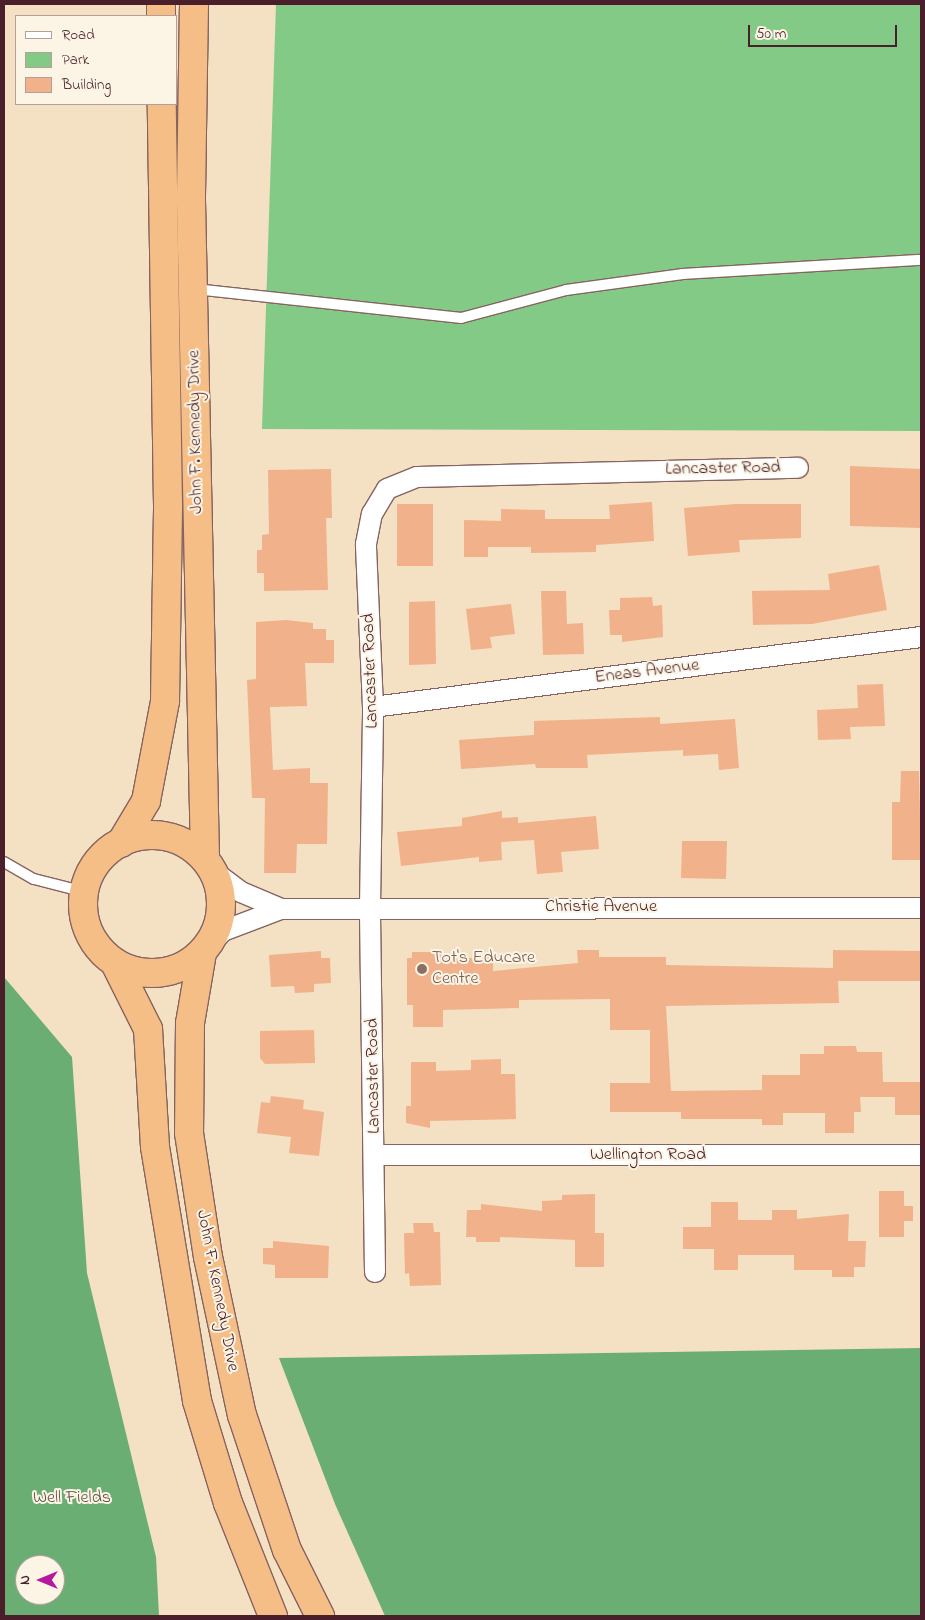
<!DOCTYPE html>
<html>
<head>
<meta charset="utf-8">
<style>
  body { margin:0 }
  #map { position:relative; width:925px; height:1620px; overflow:hidden; background:#f4e0c3; font-family:"Indie Flower",sans-serif }
  div>[style] { position:absolute }
  [style*='--x'] { left:calc(var(--x)*1px); top:calc(var(--y)*1px); width:calc(var(--w)*1px); rotate:calc(var(--a)*1deg) }
  .green>* { inset:0; background:#83ca86 }
  .forest>* { inset:0; background:#6aae73 }
  .building>* { inset:0; background:#f1b18b }
  .roads { filter:drop-shadow(1px 0 #866360) drop-shadow(-1px 0 #866360) drop-shadow(0 1px #866360) drop-shadow(0 -1px #866360) }
  .service>* { height:10px; margin:-5px; padding:0 5px; transform-origin:5px; border-radius:5px; background:#fff }
  .minor>* { height:20px; margin:-10px; padding:0 10px; transform-origin:10px; border-radius:10px; background:#fff }
  .trunk>* { height:28px; margin:-14px; padding:0 14px; transform-origin:14px; border-radius:14px; background:#f6be87 }
  .trunk>.ring { margin:-14px; padding:0; box-sizing:content-box; background:none; border:28px solid #f6be87; border-radius:50% }
  .dots>* { width:14px; height:14px; translate:-50% -50%; box-sizing:border-box; border:2px solid #fcf5e5; border-radius:50% }
  span { translate:-50% -50%; white-space:nowrap; text-align:center; line-height:1.15; -webkit-text-stroke:4px #fcf5e5; paint-order:stroke }
  .street-label { font-size:18px; color:#4a1f2b }
  .education-label { font-size:18px; color:#785e54 }
  .left { translate:0 -50%; text-align:left }
  .park-label { font-size:18px; color:#5b5246 }
  .frame { position:absolute; inset:0; border:5px solid #4a1f2b; pointer-events:none }
  .legend { position:absolute; left:15px; top:15px; width:162px; height:90px; box-sizing:border-box; background:#fcf5e5; border:1px solid #b59f9b; margin:0; padding:6px 9px; list-style:none; font-size:15px; color:#4a1f2b }
  .legend li { display:flex; align-items:center; gap:10px; height:25px }
  .legend b { width:25px; border:1px solid #b59f9b }
  .north { position:absolute; left:15px; top:1555px; width:50px; height:50px; box-sizing:border-box; background:#fcf5e5; border:1px solid #b59f9b; border-radius:50%; rotate:270deg; font-size:14px; font-weight:700; line-height:20px; text-align:center; color:#4a1f2b }
  .north::after { content:''; display:block; margin:auto; width:18px; height:22px; background:#b5179e; clip-path:polygon(50% 0,100% 100%,50% 72%,0 100%) }
  .scale { position:absolute; left:748px; top:25px; width:149px; height:22px; box-sizing:border-box; border:2px solid #4a1f2b; border-top:0; padding-left:6px; font-size:15px; line-height:18px; white-space:nowrap; color:#4a1f2b; -webkit-text-stroke:4px #fcf5e5; paint-order:stroke }
</style>
</head>
<body>
<div id="map">
  <div class="green">
    <i style="clip-path:polygon(276px 4px,921px 4px,921px 431px,262px 429px)"></i>
  </div>
  <div class="forest">
    <i style="clip-path:polygon(evenodd,4px 977px,72px 1057px,87px 1273px,156px 1557px,159px 1616px,4px 1616px,4px 977px,25px 1565px,55px 1565px,55px 1595px,25px 1595px,25px 1565px)"></i>
    <i style="clip-path:polygon(921px 1348px,921px 1616px,385px 1616px,335px 1504px,279px 1358px)"></i>
  </div>
  <div class="building">
    <i style="clip-path:polygon(850px 466px,921px 469px,921px 528px,850px 526px)"></i>
    <i style="clip-path:polygon(331px 469px,332px 518px,326px 518px,328px 590px,264px 591px,264px 573px,257px 573px,257px 550px,262px 550px,262px 535px,269px 534px,268px 470px)"></i>
    <i style="clip-path:polygon(652px 502px,654px 541px,596px 545px,596px 552px,531px 553px,531px 547px,488px 547px,488px 557px,464px 557px,464px 520px,501px 521px,501px 509px,545px 510px,545px 519px,610px 519px,609px 505px)"></i>
    <i style="clip-path:polygon(397px 504px,433px 504px,433px 566px,397px 566px)"></i>
    <i style="clip-path:polygon(736px 504px,801px 504px,801px 538px,739px 540px,740px 552px,688px 556px,684px 508px)"></i>
    <i style="clip-path:polygon(879px 565px,887px 610px,812px 624px,753px 625px,752px 591px,830px 590px,828px 574px)"></i>
    <i style="clip-path:polygon(541px 591px,566px 591px,567px 624px,583px 623px,584px 654px,543px 655px)"></i>
    <i style="clip-path:polygon(652px 597px,653px 606px,662px 605px,663px 637px,622px 642px,622px 635px,610px 635px,609px 610px,620px 610px,620px 598px)"></i>
    <i style="clip-path:polygon(435px 601px,436px 664px,409px 665px,409px 602px)"></i>
    <i style="clip-path:polygon(511px 604px,515px 634px,490px 637px,492px 648px,471px 650px,466px 609px)"></i>
    <i style="clip-path:polygon(286px 620px,313px 623px,313px 629px,326px 629px,326px 640px,334px 640px,334px 663px,305px 663px,307px 706px,270px 707px,273px 770px,310px 768px,310px 783px,328px 783px,327px 844px,297px 844px,296px 873px,264px 873px,265px 798px,252px 798px,247px 680px,256px 679px,256px 622px)"></i>
    <i style="clip-path:polygon(883px 684px,885px 726px,850px 727px,851px 739px,818px 740px,817px 710px,858px 708px,857px 685px)"></i>
    <i style="clip-path:polygon(660px 717px,660px 724px,735px 719px,739px 768px,719px 770px,718px 754px,683px 756px,683px 750px,587px 755px,588px 768px,536px 768px,535px 764px,461px 769px,459px 740px,534px 735px,534px 721px)"></i>
    <i style="clip-path:polygon(901px 771px,919px 771px,921px 860px,892px 860px,892px 802px,900px 802px)"></i>
    <i style="clip-path:polygon(502px 811px,502px 818px,518px 817px,518px 823px,596px 816px,599px 849px,561px 852px,563px 872px,537px 874px,534px 840px,501px 842px,502px 860px,479px 862px,479px 857px,401px 866px,397px 832px,462px 826px,462px 818px)"></i>
    <i style="clip-path:polygon(682px 841px,727px 841px,726px 879px,681px 878px)"></i>
    <i style="clip-path:polygon(577px 950px,599px 950px,599px 957px,666px 957px,666px 965px,833px 968px,833px 950px,921px 951px,921px 981px,838px 981px,839px 1003px,666px 1006px,671px 1091px,762px 1090px,762px 1075px,800px 1075px,800px 1054px,824px 1054px,824px 1046px,856px 1046px,857px 1052px,882px 1052px,883px 1082px,921px 1082px,921px 1115px,895px 1115px,895px 1097px,860px 1097px,861px 1112px,854px 1112px,854px 1133px,825px 1133px,825px 1113px,783px 1113px,783px 1125px,762px 1125px,762px 1119px,681px 1119px,681px 1112px,610px 1112px,610px 1083px,650px 1083px,650px 1030px,610px 1030px,610px 999px,519px 1000px,519px 1008px,443px 1010px,443px 1027px,413px 1027px,413px 1005px,407px 1005px,407px 958px,412px 958px,412px 952px,442px 952px,442px 959px,493px 957px,493px 971px,578px 963px)"></i>
    <i style="clip-path:polygon(321px 951px,321px 958px,330px 958px,331px 983px,314px 984px,314px 992px,295px 993px,294px 986px,271px 987px,269px 955px)"></i>
    <i style="clip-path:polygon(314px 1030px,315px 1063px,265px 1064px,260px 1058px,260px 1031px)"></i>
    <i style="clip-path:polygon(501px 1059px,501px 1074px,515px 1074px,516px 1119px,430px 1121px,430px 1128px,406px 1123px,406px 1106px,411px 1106px,411px 1062px,436px 1062px,436px 1071px,471px 1070px,471px 1060px)"></i>
    <i style="clip-path:polygon(271px 1096px,304px 1100px,303px 1109px,324px 1112px,319px 1156px,289px 1153px,291px 1137px,257px 1133px,261px 1102px,270px 1103px)"></i>
    <i style="clip-path:polygon(879px 1191px,904px 1191px,904px 1206px,913px 1206px,913px 1221px,904px 1221px,904px 1237px,879px 1237px)"></i>
    <i style="clip-path:polygon(595px 1194px,595px 1233px,604px 1233px,604px 1267px,575px 1267px,575px 1240px,500px 1237px,500px 1242px,476px 1242px,476px 1237px,466px 1237px,467px 1210px,481px 1210px,481px 1204px,542px 1211px,542px 1201px,562px 1200px,562px 1195px)"></i>
    <i style="clip-path:polygon(711px 1202px,738px 1202px,738px 1220px,772px 1220px,772px 1210px,797px 1210px,797px 1219px,849px 1214px,848px 1241px,866px 1241px,865px 1267px,854px 1267px,854px 1277px,832px 1277px,832px 1270px,794px 1270px,794px 1255px,738px 1255px,738px 1270px,714px 1270px,714px 1249px,683px 1249px,683px 1227px,711px 1227px)"></i>
    <i style="clip-path:polygon(413px 1223px,433px 1223px,434px 1232px,440px 1232px,441px 1285px,410px 1286px,409px 1273px,405px 1274px,404px 1233px,414px 1233px)"></i>
    <i style="clip-path:polygon(273px 1241px,329px 1246px,328px 1278px,275px 1278px,275px 1265px,263px 1264px,263px 1248px,273px 1248px)"></i>
  </div>
  <div class="roads">
    <div class="service">
      <i style="--x:195;--y:289;--w:268;--a:6.2"></i>
      <i style="--x:461;--y:318;--w:109;--a:-14.9"></i>
      <i style="--x:566;--y:290;--w:118;--a:-7.8"></i>
      <i style="--x:683;--y:274;--w:238;--a:-3.4"></i>
      <i style="--x:4;--y:862;--w:34;--a:30"></i>
      <i style="--x:34;--y:879;--w:53;--a:14.3"></i>
    </div>
    <div class="minor">
      <i style="--x:373;--y:707;--w:552;--a:-7.28"></i>
      <i style="--x:213;--y:871;--w:35;--a:37"></i>
      <i style="--x:241;--y:892;--w:43;--a:23"></i>
      <i style="--x:208;--y:946;--w:21;--a:-45"></i>
      <i style="--x:223;--y:931;--w:62;--a:-20.8"></i>
      <i style="--x:281;--y:909;--w:640;--a:-0.09"></i>
      <i style="--x:375;--y:1155;--w:546;--a:0"></i>
      <i style="--x:375;--y:1272;--w:366;--a:-90.8"></i>
      <i style="--x:370;--y:906;--w:199;--a:-89.1"></i>
      <i style="--x:373;--y:707;--w:163;--a:-92.5"></i>
      <i style="--x:366;--y:544;--w:31;--a:-79"></i>
      <i style="--x:372;--y:514;--w:29;--a:-59"></i>
      <i style="--x:387;--y:489;--w:32;--a:-22"></i>
      <i style="--x:417;--y:477;--w:381;--a:-1.4"></i>
    </div>
    <div class="trunk">
      <i style="--x:194;--y:4;--w:197;--a:90.9"></i>
      <i style="--x:191;--y:201;--w:658;--a:88.78"></i>
      <i style="--x:161;--y:16;--w:12;--a:-90"></i>
      <i class="ring" style="left:83px;top:835px;width:110px;height:110px"></i>
      <i style="--x:121;--y:843;--w:49;--a:-59.2"></i>
      <i style="--x:146;--y:801;--w:102;--a:-79.2"></i>
      <i style="--x:165;--y:701;--w:196;--a:-89.1"></i>
      <i style="--x:168;--y:505;--w:401;--a:-90.9"></i>
      <i style="--x:202;--y:953;--w:71;--a:99.7"></i>
      <i style="--x:190;--y:1023;--w:110;--a:90.5"></i>
      <i style="--x:189;--y:1133;--w:125;--a:81.3"></i>
      <i style="--x:208;--y:1257;--w:162;--a:77.9"></i>
      <i style="--x:242;--y:1415;--w:142;--a:71.6"></i>
      <i style="--x:287;--y:1550;--w:74;--a:63.4"></i>
      <i style="--x:115;--y:963;--w:74;--a:63.4"></i>
      <i style="--x:148;--y:1029;--w:118;--a:86.6"></i>
      <i style="--x:155;--y:1147;--w:257;--a:80.6"></i>
      <i style="--x:197;--y:1401;--w:107;--a:73.1"></i>
      <i style="--x:228;--y:1503;--w:122;--a:68.3"></i>
    </div>
  </div>
  <div class="dots">
    <i style="left:422px;top:969px;background:#8d6e63"></i>
  </div>
  <div class="street-label">
    <span style="left:196px;top:432px;rotate:-91deg">John F. Kennedy Drive</span>
    <span style="left:723px;top:469px;rotate:-1deg">Lancaster Road</span>
    <span style="left:371px;top:671px;rotate:-92deg">Lancaster Road</span>
    <span style="left:647px;top:672px;rotate:-7deg">Eneas Avenue</span>
    <span style="left:601px;top:907px">Christie Avenue</span>
    <span style="left:374px;top:1076px;rotate:-91deg">Lancaster Road</span>
    <span style="left:648px;top:1155px">Wellington Road</span>
    <span style="left:217px;top:1291px;rotate:79deg">John F. Kennedy Drive</span>
  </div>
  <div class="education-label">
    <span class="left" style="left:432px;top:969px">Tot's Educare<br>Centre</span>
  </div>
  <div class="park-label">
    <span style="left:72px;top:1498px">Well Fields</span>
  </div>
  <div class="frame"></div>
  <ul class="legend">
  <li><b style="height:6px;background:#fff"></b>Road</li>
  <li><b style="height:14px;background:#83ca86"></b>Park</li>
  <li><b style="height:14px;background:#f1b18b"></b>Building</li>
  </ul>
  <div class="north">N</div>
  <div class="scale">50 m</div>
</div>
</body>
</html>
